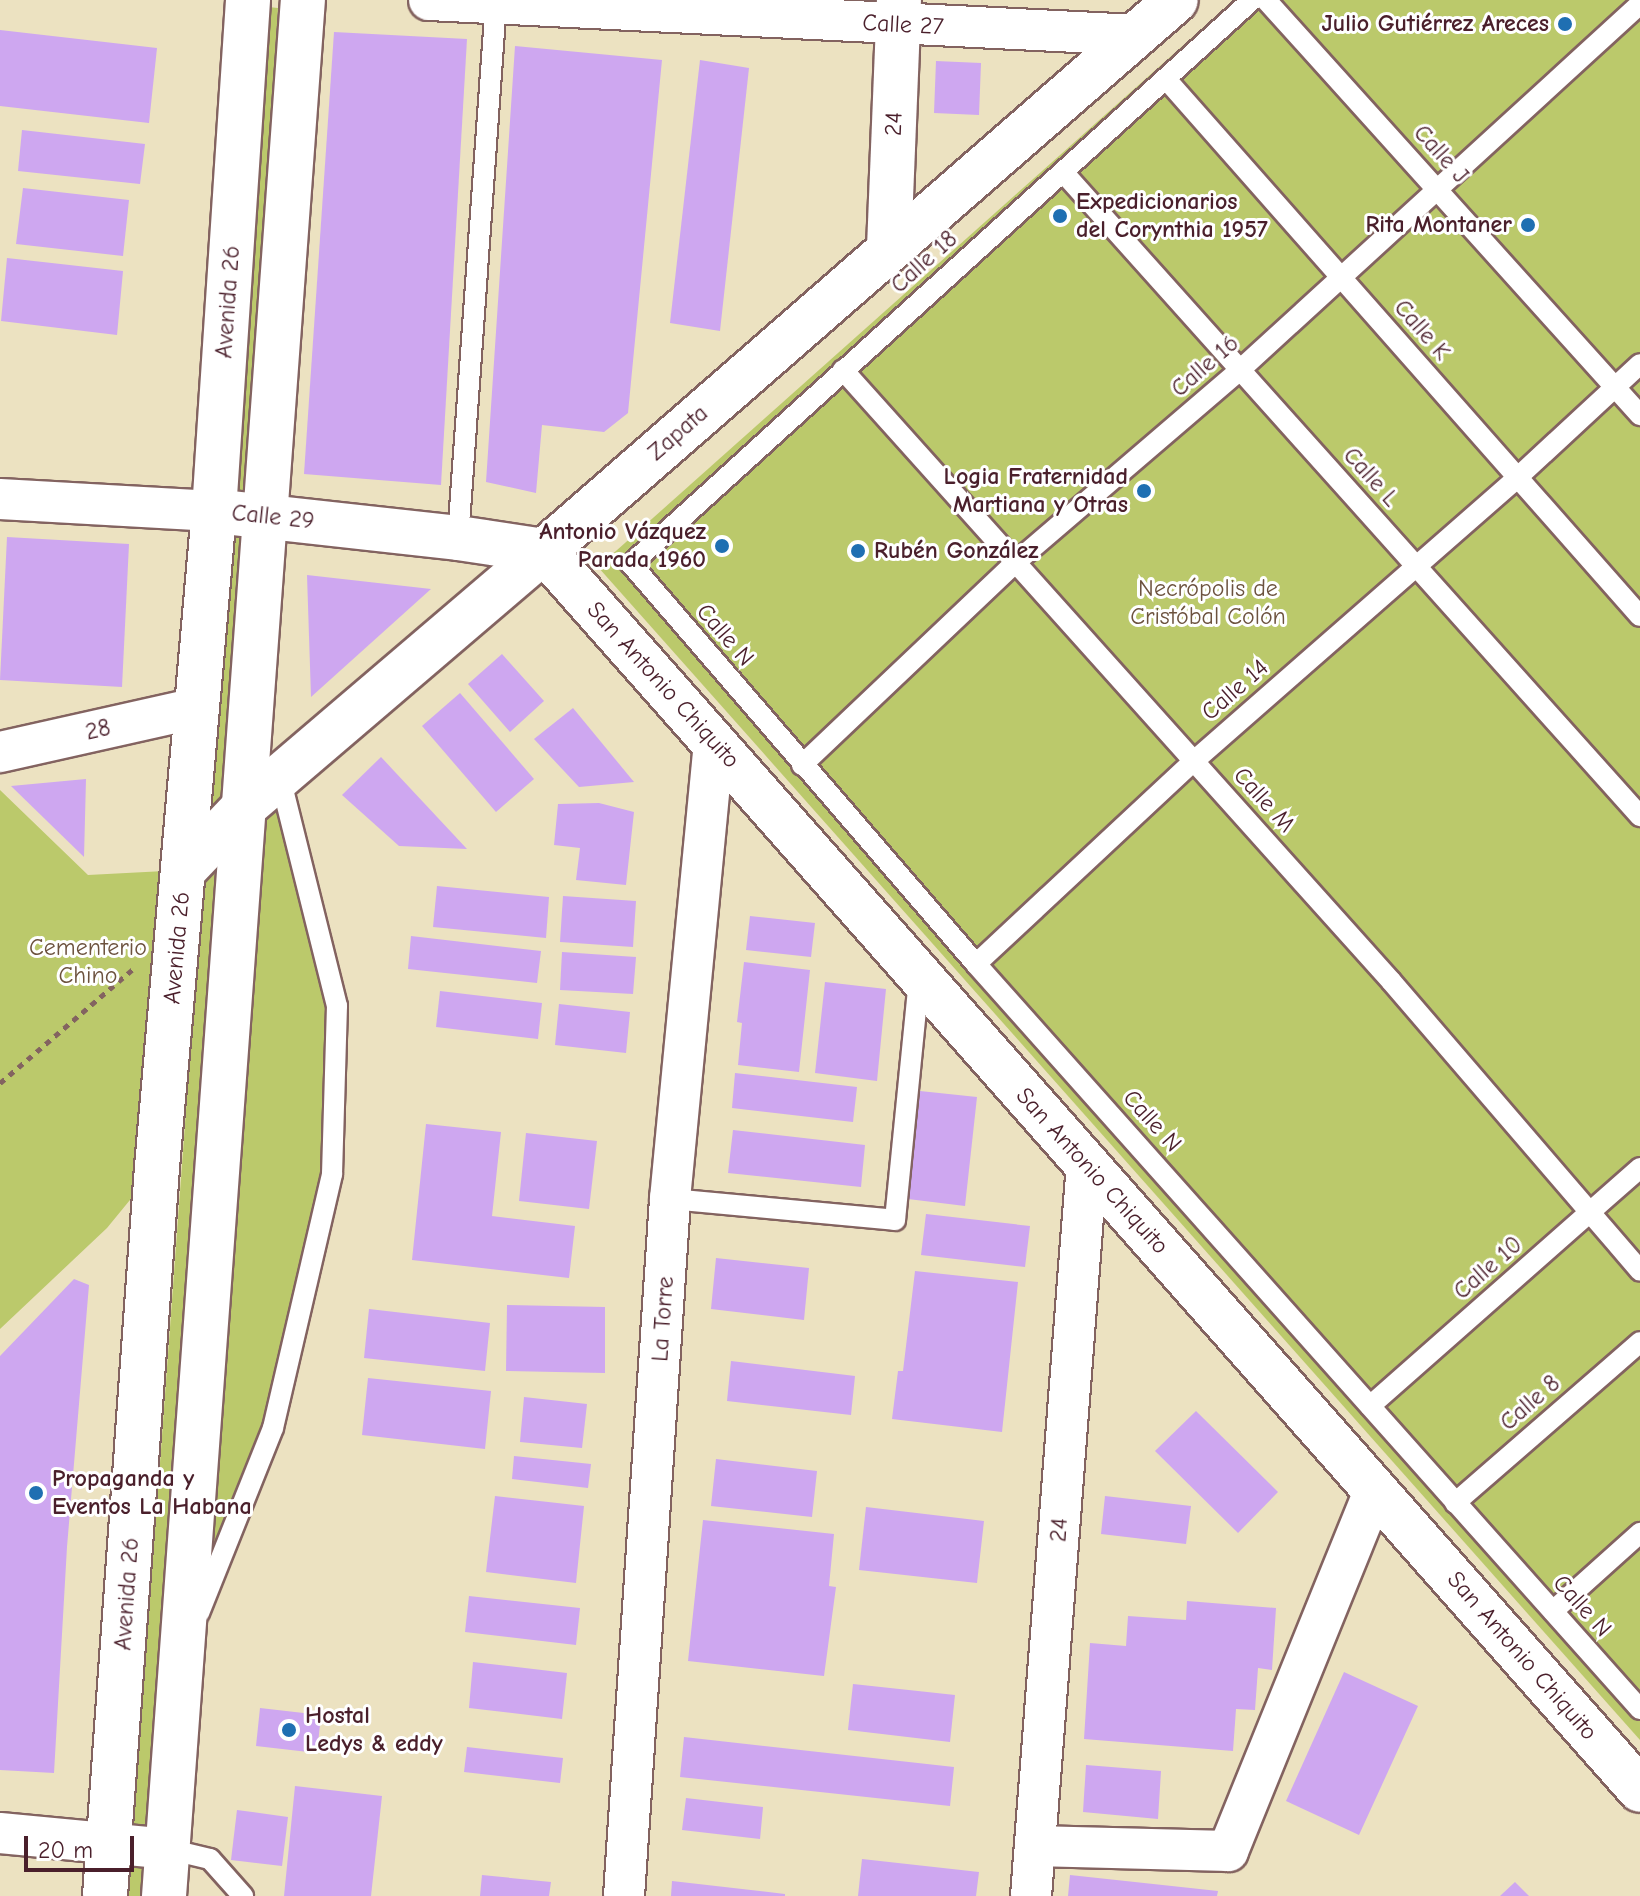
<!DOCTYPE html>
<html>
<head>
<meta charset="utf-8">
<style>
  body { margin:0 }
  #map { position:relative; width:1640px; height:1896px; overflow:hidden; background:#ece2c1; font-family:"Comic Neue",sans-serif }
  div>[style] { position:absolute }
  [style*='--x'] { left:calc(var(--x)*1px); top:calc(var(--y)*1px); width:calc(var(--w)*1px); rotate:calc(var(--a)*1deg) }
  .green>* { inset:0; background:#bbc96b }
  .building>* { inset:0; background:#cea7f0 }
  .path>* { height:5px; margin-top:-2.5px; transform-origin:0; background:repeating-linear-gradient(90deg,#836360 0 6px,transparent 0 12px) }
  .roads { filter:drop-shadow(2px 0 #836360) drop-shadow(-2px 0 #836360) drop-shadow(0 2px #836360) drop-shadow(0 -2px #836360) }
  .lane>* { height:20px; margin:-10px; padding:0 10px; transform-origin:10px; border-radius:10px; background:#fff }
  .street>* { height:40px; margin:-20px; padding:0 20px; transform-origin:20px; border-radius:20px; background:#fff }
  .secondary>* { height:44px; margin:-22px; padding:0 22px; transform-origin:22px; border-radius:22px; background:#fff }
  .primary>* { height:44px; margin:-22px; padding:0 22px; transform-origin:22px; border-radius:22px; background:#fff }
  .dots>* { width:22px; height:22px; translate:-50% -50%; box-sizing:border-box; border:4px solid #fff; border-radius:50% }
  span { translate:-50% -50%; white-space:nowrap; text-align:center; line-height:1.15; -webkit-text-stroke:6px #fff; paint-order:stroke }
  .poi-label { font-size:24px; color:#4a1f2b; font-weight:700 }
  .right { translate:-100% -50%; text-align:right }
  .left { translate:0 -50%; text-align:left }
  .street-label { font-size:24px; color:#4a1f2b }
  .park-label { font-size:24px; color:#6c523e }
  .scale { position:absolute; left:24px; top:1836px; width:110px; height:36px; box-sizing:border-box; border:4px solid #4a1f2b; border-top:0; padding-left:10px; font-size:24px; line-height:28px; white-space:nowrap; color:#4a1f2b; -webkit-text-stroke:6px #fff; paint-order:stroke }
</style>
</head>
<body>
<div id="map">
  <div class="green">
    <i style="clip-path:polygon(1234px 0,1640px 0,1640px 1740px,598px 567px)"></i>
    <i style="clip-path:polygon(268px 7px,278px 8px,247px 492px,237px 492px)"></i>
    <i style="clip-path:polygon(233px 535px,244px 535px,222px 799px,210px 812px)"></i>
    <i style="clip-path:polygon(280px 776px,337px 1006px,332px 1174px,273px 1428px,181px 1657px,242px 809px)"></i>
    <i style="clip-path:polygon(0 790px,88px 875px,184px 870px,157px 1167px,107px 1228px,0 1329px)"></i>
    <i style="clip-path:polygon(217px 866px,146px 1830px,133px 1829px,203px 880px)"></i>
    <i style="clip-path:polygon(128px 1858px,146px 1860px,143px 1896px,125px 1896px)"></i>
  </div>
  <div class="building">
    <i style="clip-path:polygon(0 30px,157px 48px,149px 123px,0 106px)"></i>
    <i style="clip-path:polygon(334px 32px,467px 39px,441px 485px,304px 474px)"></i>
    <i style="clip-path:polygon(515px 46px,662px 60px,628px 413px,604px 432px,542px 425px,536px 493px,486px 482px)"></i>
    <i style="clip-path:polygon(700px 60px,749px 68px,720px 331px,670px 323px)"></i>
    <i style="clip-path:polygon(936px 61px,981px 63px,979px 115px,934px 113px)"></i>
    <i style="clip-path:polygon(22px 130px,145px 144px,140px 184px,18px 171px)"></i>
    <i style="clip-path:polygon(23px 188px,129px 200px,123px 256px,16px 244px)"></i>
    <i style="clip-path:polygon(7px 258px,123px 271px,117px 335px,1px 321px)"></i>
    <i style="clip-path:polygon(7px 537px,129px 544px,122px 687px,0 680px)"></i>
    <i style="clip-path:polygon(307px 575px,431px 589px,311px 697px)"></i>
    <i style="clip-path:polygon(502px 654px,544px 701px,510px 732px,468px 684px)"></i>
    <i style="clip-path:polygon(460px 693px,534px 779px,496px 812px,422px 726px)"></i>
    <i style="clip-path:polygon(573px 708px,634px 782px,579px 787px,534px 739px)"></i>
    <i style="clip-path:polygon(381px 757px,467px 849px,399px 846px,342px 795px)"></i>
    <i style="clip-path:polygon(86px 779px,84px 857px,11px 786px)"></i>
    <i style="clip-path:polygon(599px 803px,634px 812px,626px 885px,576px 880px,580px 848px,554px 845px,558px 804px)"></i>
    <i style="clip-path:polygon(437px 886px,549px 897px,546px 938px,433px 927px)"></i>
    <i style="clip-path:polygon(563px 896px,636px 901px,633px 947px,560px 942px)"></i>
    <i style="clip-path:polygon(750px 916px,815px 923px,811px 957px,746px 950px)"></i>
    <i style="clip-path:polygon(411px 936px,541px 951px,537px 983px,408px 969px)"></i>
    <i style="clip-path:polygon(562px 952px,636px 957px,633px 994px,560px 990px)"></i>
    <i style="clip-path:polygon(744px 962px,810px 970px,799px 1072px,738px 1065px,742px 1023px,737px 1022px)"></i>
    <i style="clip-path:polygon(825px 982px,886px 989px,877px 1081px,815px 1073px)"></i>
    <i style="clip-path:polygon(440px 991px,542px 1003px,538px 1039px,436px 1027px)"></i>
    <i style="clip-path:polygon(559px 1004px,630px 1012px,626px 1053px,555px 1045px)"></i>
    <i style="clip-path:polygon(735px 1073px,857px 1087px,853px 1122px,732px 1108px)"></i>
    <i style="clip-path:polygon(920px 1091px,977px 1097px,965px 1206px,908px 1199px)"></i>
    <i style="clip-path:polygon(426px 1124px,501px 1132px,492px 1216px,575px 1226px,569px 1278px,412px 1260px)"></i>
    <i style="clip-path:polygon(733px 1130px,865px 1145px,861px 1187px,728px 1173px)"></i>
    <i style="clip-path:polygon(526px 1133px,597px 1141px,589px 1209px,519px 1201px)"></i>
    <i style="clip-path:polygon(926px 1214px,1030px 1226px,1025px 1267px,921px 1255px)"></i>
    <i style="clip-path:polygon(716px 1258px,809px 1268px,804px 1320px,711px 1309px)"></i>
    <i style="clip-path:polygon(915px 1271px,1018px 1282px,1002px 1432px,892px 1419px,898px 1371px,903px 1371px)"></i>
    <i style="clip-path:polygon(74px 1279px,89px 1285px,67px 1547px,54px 1773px,0 1770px,0 1356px)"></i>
    <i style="clip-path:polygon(507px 1305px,605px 1307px,605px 1373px,506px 1371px)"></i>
    <i style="clip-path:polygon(369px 1309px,490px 1323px,485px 1371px,364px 1358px)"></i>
    <i style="clip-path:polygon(731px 1361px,855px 1376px,851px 1415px,727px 1401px)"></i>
    <i style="clip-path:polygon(368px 1378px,491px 1391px,485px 1449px,362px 1435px)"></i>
    <i style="clip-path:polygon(524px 1397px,587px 1404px,582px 1448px,520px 1442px)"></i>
    <i style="clip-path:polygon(1196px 1411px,1278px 1492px,1238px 1533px,1155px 1451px)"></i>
    <i style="clip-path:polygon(514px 1456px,591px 1464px,588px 1488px,512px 1479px)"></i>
    <i style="clip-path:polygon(716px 1459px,817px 1471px,812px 1517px,711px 1506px)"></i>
    <i style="clip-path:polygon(495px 1496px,584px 1506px,576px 1583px,486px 1572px)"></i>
    <i style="clip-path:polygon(1105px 1496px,1191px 1506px,1186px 1544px,1101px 1534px)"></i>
    <i style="clip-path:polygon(866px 1507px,984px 1521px,977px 1583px,859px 1570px)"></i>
    <i style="clip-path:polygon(703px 1520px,834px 1534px,829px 1586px,836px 1587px,824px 1676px,688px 1661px)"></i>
    <i style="clip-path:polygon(469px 1596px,580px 1608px,576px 1645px,465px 1632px)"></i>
    <i style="clip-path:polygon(1187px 1601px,1276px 1608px,1272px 1670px,1258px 1668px,1255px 1710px,1236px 1709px,1233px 1751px,1084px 1739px,1090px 1643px,1126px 1646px,1128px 1616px,1186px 1620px)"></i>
    <i style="clip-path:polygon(473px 1662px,567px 1673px,562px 1719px,469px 1708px)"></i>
    <i style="clip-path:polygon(1344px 1672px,1418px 1706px,1359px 1835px,1286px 1801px)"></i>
    <i style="clip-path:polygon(853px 1684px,955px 1695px,950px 1742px,848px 1730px)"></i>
    <i style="clip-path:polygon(260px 1708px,321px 1715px,317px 1753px,256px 1746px)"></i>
    <i style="clip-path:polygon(684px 1737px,954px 1767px,950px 1806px,680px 1777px)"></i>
    <i style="clip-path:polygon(467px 1747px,563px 1758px,560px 1783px,464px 1772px)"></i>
    <i style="clip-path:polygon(1086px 1765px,1161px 1771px,1158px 1819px,1083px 1812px)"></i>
    <i style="clip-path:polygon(295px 1786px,382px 1796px,371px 1896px,284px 1896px)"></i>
    <i style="clip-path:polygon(686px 1798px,763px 1807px,760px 1839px,682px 1830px)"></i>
    <i style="clip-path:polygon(237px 1810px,288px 1817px,282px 1866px,231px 1860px)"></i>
    <i style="clip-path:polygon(862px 1859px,979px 1872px,976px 1896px,858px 1896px)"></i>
    <i style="clip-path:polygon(482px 1875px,551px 1882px,549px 1896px,480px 1896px)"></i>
    <i style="clip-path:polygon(1070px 1875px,1218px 1891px,1217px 1896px,1068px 1896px)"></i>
    <i style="clip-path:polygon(672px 1881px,785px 1894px,785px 1896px,671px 1896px)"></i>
    <i style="clip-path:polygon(1515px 1882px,1529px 1896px,1500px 1896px)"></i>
  </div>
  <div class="path">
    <i style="--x:0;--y:1083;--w:175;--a:-40.6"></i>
  </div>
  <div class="roads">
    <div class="lane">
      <i style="--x:1252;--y:0;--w:839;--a:137.75"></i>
      <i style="--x:631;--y:564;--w:528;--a:49.22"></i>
      <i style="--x:976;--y:964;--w:998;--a:48.29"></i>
      <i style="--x:1266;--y:0;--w:559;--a:47.97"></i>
      <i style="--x:1166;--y:79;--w:716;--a:48.57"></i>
      <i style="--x:1063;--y:172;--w:865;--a:48.14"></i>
      <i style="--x:843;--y:370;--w:821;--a:48.11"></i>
      <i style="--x:1391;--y:981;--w:382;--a:49.3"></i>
      <i style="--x:458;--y:538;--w:537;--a:-85.94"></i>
      <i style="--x:802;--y:765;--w:295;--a:-43.5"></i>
      <i style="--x:1016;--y:562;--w:296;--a:-40.6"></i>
      <i style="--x:1241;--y:369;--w:541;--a:-42.45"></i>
      <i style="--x:976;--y:964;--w:298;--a:-43"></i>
      <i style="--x:1194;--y:761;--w:431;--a:-41.2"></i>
      <i style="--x:1518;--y:477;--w:166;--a:-42.8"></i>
      <i style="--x:670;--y:1199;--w:226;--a:5.3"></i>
      <i style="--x:895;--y:1220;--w:242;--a:-84.3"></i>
      <i style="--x:1370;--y:1406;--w:360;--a:-41.4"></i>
      <i style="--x:1455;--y:1503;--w:245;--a:-41"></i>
      <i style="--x:1553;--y:1611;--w:117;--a:-41.9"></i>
      <i style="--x:199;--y:1613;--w:199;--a:-68.2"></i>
      <i style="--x:273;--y:1428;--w:261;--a:-76.9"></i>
      <i style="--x:332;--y:1174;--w:168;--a:-88.3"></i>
      <i style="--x:337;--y:1006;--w:236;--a:-104"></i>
      <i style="--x:168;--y:1849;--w:43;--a:13.4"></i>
      <i style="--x:210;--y:1859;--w:50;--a:48.3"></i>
    </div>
    <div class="street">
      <i style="--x:429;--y:0;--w:708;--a:2.83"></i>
      <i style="--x:0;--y:499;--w:214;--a:3.2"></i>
      <i style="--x:0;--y:752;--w:202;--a:-12.6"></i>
      <i style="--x:0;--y:1833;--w:169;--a:5.4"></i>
      <i style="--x:1035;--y:1846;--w:193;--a:1.5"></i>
      <i style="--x:1228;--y:1851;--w:391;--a:-67.9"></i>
      <i style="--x:624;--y:1896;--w:699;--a:-86.22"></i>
      <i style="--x:670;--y:1199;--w:458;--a:-84.5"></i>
      <i style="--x:1031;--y:1896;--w:734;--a:-85.63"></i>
    </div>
    <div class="secondary">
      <i style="--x:889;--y:248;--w:248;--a:-87.7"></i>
      <i style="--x:214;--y:511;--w:245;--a:6.3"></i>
      <i style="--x:458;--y:538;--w:87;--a:8.6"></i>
      <i style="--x:544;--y:551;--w:1654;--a:48.5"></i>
      <i style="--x:184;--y:870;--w:84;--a:-46.4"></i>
      <i style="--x:242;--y:809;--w:397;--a:-40.5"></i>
      <i style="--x:544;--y:551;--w:838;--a:-41.08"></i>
    </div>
    <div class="primary">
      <i style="--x:105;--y:1896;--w:731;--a:-85.92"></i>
      <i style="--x:157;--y:1167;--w:658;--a:-85.03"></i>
      <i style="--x:214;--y:511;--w:512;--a:-86.19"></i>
      <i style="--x:164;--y:1896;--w:1901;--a:-85.81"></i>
    </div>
  </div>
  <div class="dots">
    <i style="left:1565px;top:24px;background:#1f6fb2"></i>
    <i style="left:1060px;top:216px;background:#1f6fb2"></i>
    <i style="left:1528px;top:225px;background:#1f6fb2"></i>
    <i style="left:1144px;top:491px;background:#1f6fb2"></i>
    <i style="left:722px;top:546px;background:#1f6fb2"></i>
    <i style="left:858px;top:551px;background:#1f6fb2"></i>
    <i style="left:36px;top:1493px;background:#1f6fb2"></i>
    <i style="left:289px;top:1730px;background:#1f6fb2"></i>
  </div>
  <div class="poi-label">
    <span class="right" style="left:1549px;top:24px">Julio Gutiérrez Areces</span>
    <span class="left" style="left:1076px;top:216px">Expedicionarios<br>del Corynthia 1957</span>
    <span class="right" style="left:1512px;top:225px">Rita Montaner</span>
    <span class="right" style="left:1128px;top:491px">Logia Fraternidad<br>Martiana y Otras</span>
    <span class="right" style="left:706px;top:546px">Antonio Vázquez<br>Parada 1960</span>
    <span class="left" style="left:874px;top:551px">Rubén González</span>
    <span class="left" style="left:52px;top:1493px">Propaganda y<br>Eventos La Habana</span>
    <span class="left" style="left:305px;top:1730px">Hostal<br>Ledys &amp; eddy</span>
  </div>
  <div class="street-label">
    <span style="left:903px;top:25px;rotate:3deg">Calle 27</span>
    <span style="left:894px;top:124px;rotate:-88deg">24</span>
    <span style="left:1441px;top:154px;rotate:48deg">Calle J</span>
    <span style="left:924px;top:262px;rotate:-42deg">Calle 18</span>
    <span style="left:228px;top:302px;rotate:-86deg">Avenida 26</span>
    <span style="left:1422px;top:330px;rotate:49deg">Calle K</span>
    <span style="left:1205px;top:366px;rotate:-41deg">Calle 16</span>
    <span style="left:678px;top:433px;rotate:-41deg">Zapata</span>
    <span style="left:1371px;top:477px;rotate:48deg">Calle L</span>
    <span style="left:273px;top:517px;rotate:6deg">Calle 29</span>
    <span style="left:725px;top:635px;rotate:49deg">Calle N</span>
    <span style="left:663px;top:685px;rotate:48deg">San Antonio Chiquito</span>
    <span style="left:1235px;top:690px;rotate:-41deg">Calle 14</span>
    <span style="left:98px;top:730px;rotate:-13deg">28</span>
    <span style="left:1264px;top:800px;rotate:48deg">Calle M</span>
    <span style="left:177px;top:948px;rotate:-85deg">Avenida 26</span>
    <span style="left:1152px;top:1121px;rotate:48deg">Calle N</span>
    <span style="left:1092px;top:1171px;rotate:48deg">San Antonio Chiquito</span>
    <span style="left:1488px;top:1268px;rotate:-41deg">Calle 10</span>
    <span style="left:663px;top:1319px;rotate:-86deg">La Torre</span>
    <span style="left:1530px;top:1403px;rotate:-41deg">Calle 8</span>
    <span style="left:1059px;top:1530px;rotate:-86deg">24</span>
    <span style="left:127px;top:1594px;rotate:-86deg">Avenida 26</span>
    <span style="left:1582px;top:1606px;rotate:48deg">Calle N</span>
    <span style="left:1522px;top:1656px;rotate:49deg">San Antonio Chiquito</span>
  </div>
  <div class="park-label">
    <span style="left:1208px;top:603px">Necrópolis de<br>Cristóbal Colón</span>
    <span style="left:88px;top:962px">Cementerio<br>Chino</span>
  </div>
  <div class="scale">20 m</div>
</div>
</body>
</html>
